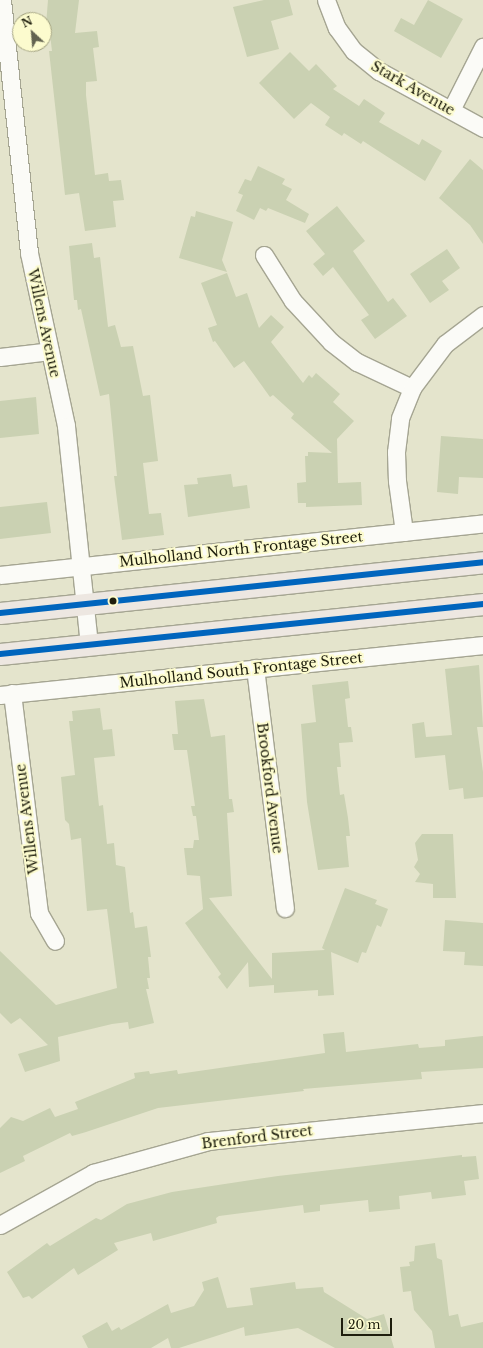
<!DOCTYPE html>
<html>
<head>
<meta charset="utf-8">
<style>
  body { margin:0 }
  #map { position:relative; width:483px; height:1348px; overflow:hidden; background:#e4e4cc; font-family:"Libre Baskerville",serif }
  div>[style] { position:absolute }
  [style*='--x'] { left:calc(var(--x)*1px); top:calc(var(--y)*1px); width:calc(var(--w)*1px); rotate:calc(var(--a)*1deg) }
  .building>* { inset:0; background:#cad1b2 }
  .roads { filter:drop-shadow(1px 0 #a5a592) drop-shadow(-1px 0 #a5a592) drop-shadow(0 1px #a5a592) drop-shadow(0 -1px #a5a592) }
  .minor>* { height:17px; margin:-8.5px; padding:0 8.5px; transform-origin:8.5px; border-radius:8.5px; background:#fbfbf7 }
  .major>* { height:21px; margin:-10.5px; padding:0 10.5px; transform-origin:10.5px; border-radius:10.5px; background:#ede7e1 }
  .bus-1>* { height:6px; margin:-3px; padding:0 3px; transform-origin:3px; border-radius:3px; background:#0065bd }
  .dots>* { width:11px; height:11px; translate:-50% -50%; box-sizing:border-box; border:2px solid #fcfbce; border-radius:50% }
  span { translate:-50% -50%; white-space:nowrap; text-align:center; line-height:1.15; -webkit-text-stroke:4px #fcfbce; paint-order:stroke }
  .street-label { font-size:14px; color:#1e1e0d }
  .north { position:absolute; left:12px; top:12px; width:40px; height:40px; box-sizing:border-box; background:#fcfbce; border:1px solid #a3a381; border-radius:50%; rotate:334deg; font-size:11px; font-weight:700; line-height:16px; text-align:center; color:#1e1e0d }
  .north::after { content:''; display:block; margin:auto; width:14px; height:18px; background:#636350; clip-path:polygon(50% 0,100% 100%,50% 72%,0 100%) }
  .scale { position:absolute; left:341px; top:1318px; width:51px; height:18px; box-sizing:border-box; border:2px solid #1e1e0d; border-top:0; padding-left:5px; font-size:12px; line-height:14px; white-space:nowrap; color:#1e1e0d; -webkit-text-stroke:3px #fcfbce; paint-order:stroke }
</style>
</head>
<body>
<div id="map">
  <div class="building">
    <i style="clip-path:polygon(48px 0,79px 0,75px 33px,97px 31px,99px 47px,93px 48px,97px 81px,86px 82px,86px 95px,95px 175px,108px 173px,109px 181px,121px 180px,124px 200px,113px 201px,116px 227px,85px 231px,79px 193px,65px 195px,49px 51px,52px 51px,49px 26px,46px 25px)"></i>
    <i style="clip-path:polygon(264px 0,289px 0,293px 15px,271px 21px,279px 49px,247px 57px,233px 7px)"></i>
    <i style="clip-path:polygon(428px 0,463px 19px,441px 58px,394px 31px,401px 18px,414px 25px)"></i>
    <i style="clip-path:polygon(290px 52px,309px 71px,316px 64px,337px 86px,333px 89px,359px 106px,364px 99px,385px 113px,379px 122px,419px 145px,422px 139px,442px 151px,425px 181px,363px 141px,361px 144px,344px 133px,342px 136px,325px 125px,330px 117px,311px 103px,294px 119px,259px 83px)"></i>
    <i style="clip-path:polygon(470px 159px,483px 170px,483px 244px,470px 225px,439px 198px)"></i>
    <i style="clip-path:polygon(258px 166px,285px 179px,282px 184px,292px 189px,286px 200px,309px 214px,305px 223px,268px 208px,266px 211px,260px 208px,254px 220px,236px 211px,243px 195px,238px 193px,245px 179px,251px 181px)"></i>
    <i style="clip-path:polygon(337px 206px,365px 241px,353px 251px,388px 302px,393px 298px,407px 316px,375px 339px,361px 320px,369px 315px,333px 267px,323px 276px,313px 264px,325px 254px,306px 231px)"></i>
    <i style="clip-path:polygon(196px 211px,233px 222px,222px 260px,227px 272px,179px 258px,191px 216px,195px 217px)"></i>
    <i style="clip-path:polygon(92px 243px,94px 258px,100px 257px,108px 327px,115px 325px,121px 347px,133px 346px,143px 396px,150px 395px,158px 461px,143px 463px,149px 514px,161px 513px,164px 535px,122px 540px,114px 476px,117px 476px,109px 394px,100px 396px,81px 309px,78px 310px,77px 300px,74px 300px,69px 246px)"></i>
    <i style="clip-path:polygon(447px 249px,460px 268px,442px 281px,449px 290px,430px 303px,410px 274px)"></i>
    <i style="clip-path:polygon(227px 273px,236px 297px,247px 293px,259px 328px,271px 315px,284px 327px,271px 342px,303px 383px,309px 375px,312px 378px,316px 373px,340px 394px,333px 402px,354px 421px,337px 439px,338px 483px,361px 482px,362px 505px,306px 507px,306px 503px,298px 503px,297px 483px,306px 482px,305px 456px,308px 456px,308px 452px,332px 453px,291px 418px,294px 414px,273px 395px,270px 397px,244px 361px,234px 368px,215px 341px,213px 342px,208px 328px,217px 325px,201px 283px)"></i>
    <i style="clip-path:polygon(36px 397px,39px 434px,0 438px,0 401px)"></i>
    <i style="clip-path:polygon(441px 436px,483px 439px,483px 478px,459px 477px,458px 494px,437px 492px)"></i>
    <i style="clip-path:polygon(231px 474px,233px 487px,247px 485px,250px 508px,188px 517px,184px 485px,198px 484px,197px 478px)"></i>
    <i style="clip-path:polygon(47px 502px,51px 533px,0 539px,0 507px)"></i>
    <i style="clip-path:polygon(479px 665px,483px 727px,477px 727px,483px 772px,483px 797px,464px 799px,463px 788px,449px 790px,445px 755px,415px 758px,412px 724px,424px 722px,426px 737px,452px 735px,445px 669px)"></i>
    <i style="clip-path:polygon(348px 681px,350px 698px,345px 699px,348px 727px,351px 727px,353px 742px,339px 743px,341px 767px,337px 767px,340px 795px,344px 794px,348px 818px,350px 836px,346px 836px,349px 867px,318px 870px,307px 802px,301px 724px,316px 722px,312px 685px)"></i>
    <i style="clip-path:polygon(204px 699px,211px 737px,225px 735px,229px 799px,232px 799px,234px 812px,227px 813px,232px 896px,209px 898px,272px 979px,272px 953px,325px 950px,322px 948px,345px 888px,377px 900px,375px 904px,388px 909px,381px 927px,377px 925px,366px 953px,362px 952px,358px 963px,331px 952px,334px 995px,318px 996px,318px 990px,274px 993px,274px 985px,249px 987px,248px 962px,227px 989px,218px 977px,221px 974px,185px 923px,203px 909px,200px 876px,187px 875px,184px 848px,193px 848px,194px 840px,199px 840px,196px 816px,193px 816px,191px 806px,195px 806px,187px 750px,174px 750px,172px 734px,178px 734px,175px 701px)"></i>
    <i style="clip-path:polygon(100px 708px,103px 730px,112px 729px,115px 756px,94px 758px,99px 806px,103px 805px,107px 844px,114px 843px,116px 865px,125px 867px,130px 913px,133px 912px,135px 928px,147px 926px,151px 957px,148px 957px,150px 978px,147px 978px,149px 989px,146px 989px,154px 1023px,129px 1029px,128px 1022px,112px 1024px,58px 1037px,60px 1061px,25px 1072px,18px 1054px,48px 1045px,20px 1018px,11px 1024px,0 1013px,0 951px,56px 1005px,117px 988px,107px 909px,87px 911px,81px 838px,71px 840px,69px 824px,65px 820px,61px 777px,75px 775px,69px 721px,73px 721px,72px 711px)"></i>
    <i style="clip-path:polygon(422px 834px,453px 834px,456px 898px,433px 898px,433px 884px,415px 882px,420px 874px,414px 867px,418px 860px,415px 843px)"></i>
    <i style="clip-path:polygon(445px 920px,483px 923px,483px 966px,464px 965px,465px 952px,443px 951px)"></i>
    <i style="clip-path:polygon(344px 1032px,346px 1052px,418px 1044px,419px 1048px,445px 1046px,445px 1040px,483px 1036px,483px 1068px,421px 1072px,422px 1079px,303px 1089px,304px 1091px,158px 1108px,86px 1132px,72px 1136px,70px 1133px,23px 1156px,25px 1161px,0 1173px,0 1128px,11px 1117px,23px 1121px,50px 1108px,55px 1117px,78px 1109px,75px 1102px,135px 1078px,134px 1073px,149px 1071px,150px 1074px,177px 1070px,178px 1074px,325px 1053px,323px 1034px)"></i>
    <i style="clip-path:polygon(462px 1155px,462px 1157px,476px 1156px,479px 1179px,464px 1181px,466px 1195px,432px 1199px,431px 1192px,399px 1196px,400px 1209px,369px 1212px,368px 1200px,320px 1205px,320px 1211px,304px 1213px,303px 1205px,219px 1216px,216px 1218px,217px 1223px,153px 1241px,151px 1233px,114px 1243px,118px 1250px,78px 1275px,74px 1268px,32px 1299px,29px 1296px,23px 1298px,7px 1272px,47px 1243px,50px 1246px,96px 1218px,101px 1220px,127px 1204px,172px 1192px,278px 1176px)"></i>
    <i style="clip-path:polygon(435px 1243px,437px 1258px,442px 1260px,449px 1316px,458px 1314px,461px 1327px,483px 1322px,483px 1348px,435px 1348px,432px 1331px,414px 1310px,411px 1291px,403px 1292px,400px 1267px,410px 1266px,409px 1262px,414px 1261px,415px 1246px)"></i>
    <i style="clip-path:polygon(218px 1277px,227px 1308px,253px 1305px,250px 1288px,295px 1282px,296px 1289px,323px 1287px,324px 1292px,367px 1319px,384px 1314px,394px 1348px,335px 1348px,298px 1328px,245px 1336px,244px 1327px,179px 1348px,171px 1348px,168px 1338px,151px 1348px,88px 1348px,82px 1336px,107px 1322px,112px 1331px,119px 1327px,121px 1330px,168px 1304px,171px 1313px,194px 1306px,204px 1290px,202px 1282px)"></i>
  </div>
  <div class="roads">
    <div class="minor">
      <i style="--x:2;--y:0;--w:254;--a:83.9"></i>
      <i style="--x:29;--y:253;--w:177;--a:77.9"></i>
      <i style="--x:66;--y:426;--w:220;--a:84"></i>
      <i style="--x:326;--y:0;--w:30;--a:69"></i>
      <i style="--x:337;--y:28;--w:29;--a:54"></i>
      <i style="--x:354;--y:51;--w:32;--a:39"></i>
      <i style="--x:379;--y:71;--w:119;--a:28.7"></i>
      <i style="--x:451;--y:110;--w:71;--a:-63.1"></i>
      <i style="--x:264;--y:255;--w:54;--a:57.8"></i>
      <i style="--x:293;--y:301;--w:56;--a:47.2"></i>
      <i style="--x:331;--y:342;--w:33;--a:38"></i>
      <i style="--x:357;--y:362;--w:61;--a:25.3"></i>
      <i style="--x:0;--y:357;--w:50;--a:-6.8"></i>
      <i style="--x:404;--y:532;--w:51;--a:-97.8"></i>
      <i style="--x:397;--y:481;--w:29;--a:-92"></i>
      <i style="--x:396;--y:452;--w:34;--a:-83"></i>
      <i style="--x:400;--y:418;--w:32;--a:-68"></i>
      <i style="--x:412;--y:388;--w:55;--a:-53.1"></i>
      <i style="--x:445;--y:344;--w:48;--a:-37.3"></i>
      <i style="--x:0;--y:575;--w:486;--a:-6.1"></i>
      <i style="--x:255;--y:668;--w:242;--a:82.9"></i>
      <i style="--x:12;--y:693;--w:222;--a:83"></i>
      <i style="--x:39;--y:913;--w:32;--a:60"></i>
      <i style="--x:0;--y:695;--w:486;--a:-5.9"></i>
      <i style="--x:0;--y:1225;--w:107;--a:-29.2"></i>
      <i style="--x:93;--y:1173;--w:119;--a:-15.5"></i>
      <i style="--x:208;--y:1141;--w:276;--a:-5.8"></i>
    </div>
    <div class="major">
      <i style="--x:0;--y:613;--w:486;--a:-6"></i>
      <i style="--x:0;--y:654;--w:486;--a:-5.9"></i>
    </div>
  </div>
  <div class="bus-1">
    <i style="--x:0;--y:613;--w:486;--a:-6"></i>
    <i style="--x:0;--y:654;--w:486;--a:-5.9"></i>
  </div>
  <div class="dots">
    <i style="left:113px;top:601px;background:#1e1e0d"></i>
  </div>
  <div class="street-label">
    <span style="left:413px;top:88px;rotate:30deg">Stark Avenue</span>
    <span style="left:44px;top:323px;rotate:78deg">Willens Avenue</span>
    <span style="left:241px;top:549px;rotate:-6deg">Mulholland North Frontage Street</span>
    <span style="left:241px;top:670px;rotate:-6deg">Mulholland South Frontage Street</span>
    <span style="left:270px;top:788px;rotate:83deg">Brookford Avenue</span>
    <span style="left:27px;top:819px;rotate:-97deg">Willens Avenue</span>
    <span style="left:257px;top:1137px;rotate:-7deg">Brenford Street</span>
  </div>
  <div class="north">N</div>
  <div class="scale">20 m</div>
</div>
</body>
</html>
